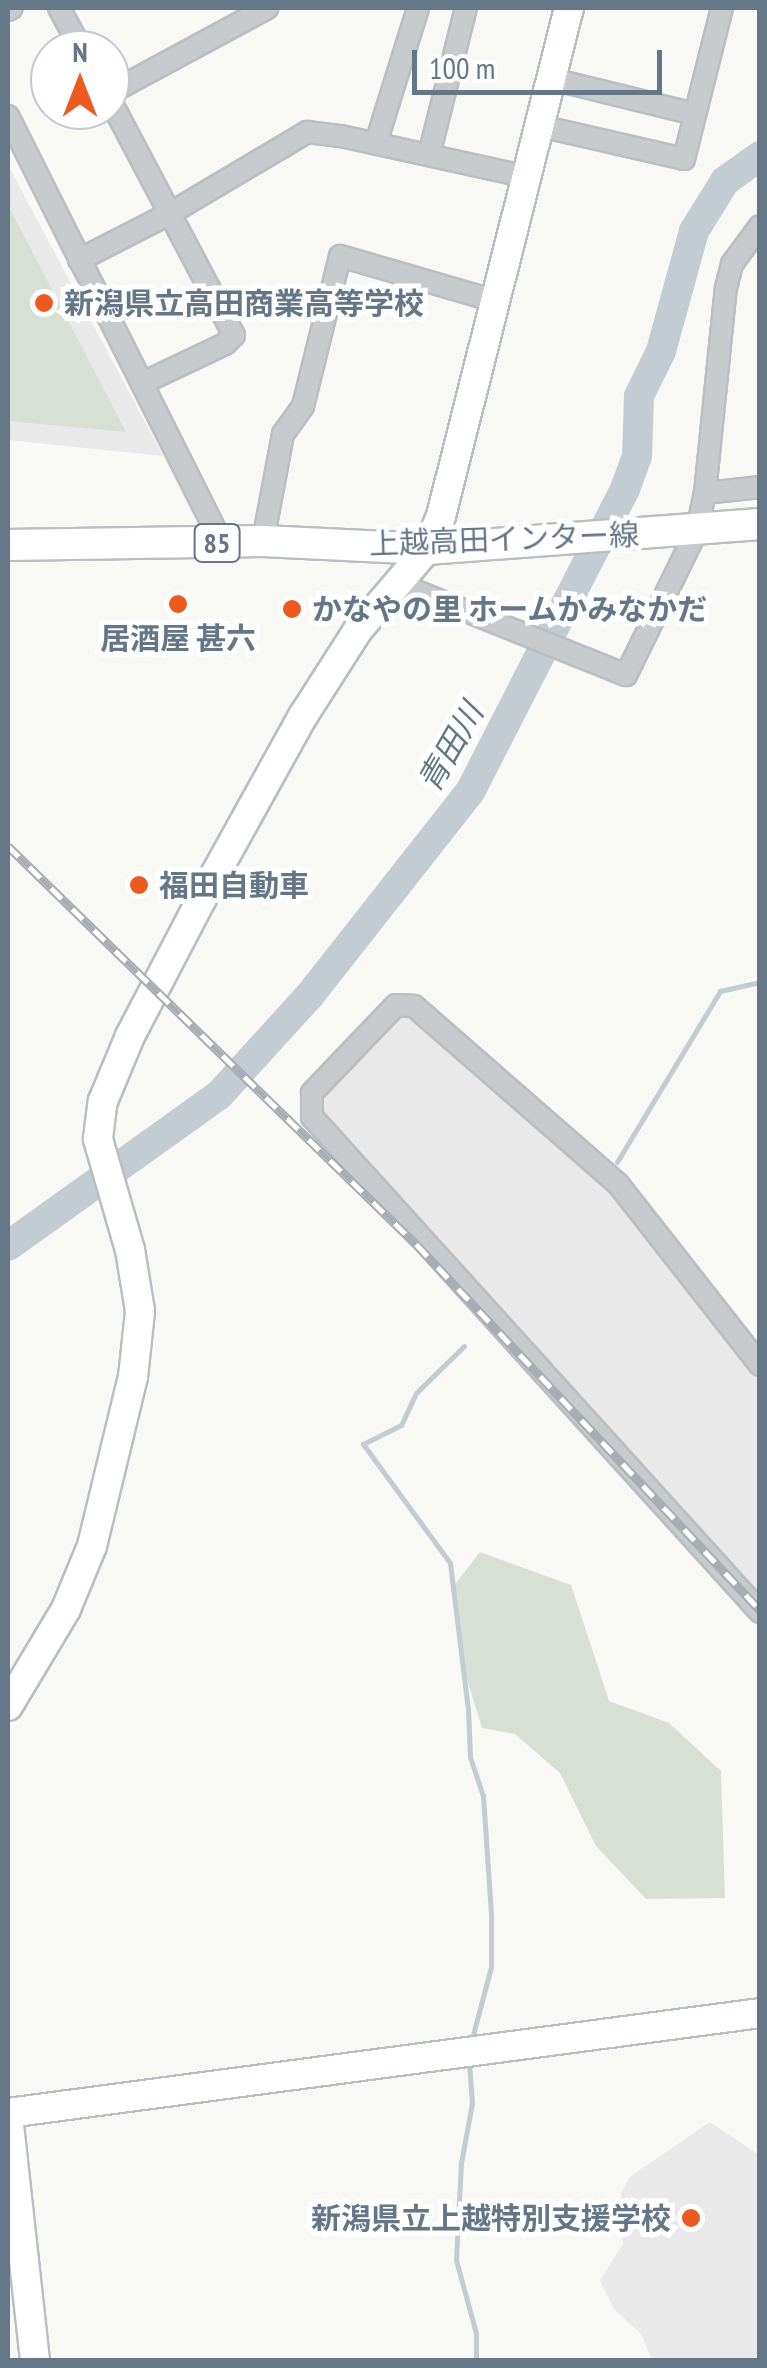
<!DOCTYPE html>
<html>
<head>
<meta charset="utf-8">
<style>
  body { margin:0 }
  #map { position:relative; width:767px; height:2368px; overflow:hidden; background:#f8f8f4; font-family:"PT Sans Narrow","Noto Sans JP",sans-serif }
  div>[style] { position:absolute }
  [style*='--x'] { left:calc(var(--x)*1px); top:calc(var(--y)*1px); width:calc(var(--w)*1px); rotate:calc(var(--a)*1deg) }
  .built>* { inset:0; background:#e8e9e8 }
  .green>* { inset:0; background:#d8e0d5 }
  .stream>* { height:5px; margin:-2.5px; padding:0 2.5px; transform-origin:2.5px; border-radius:2.5px; background:#c2ccd2 }
  .river>* { height:30px; margin:-15px; padding:0 15px; transform-origin:15px; border-radius:15px; background:#c2ccd2 }
  .roads { filter:drop-shadow(2px 0 #b9bec3) drop-shadow(-2px 0 #b9bec3) drop-shadow(0 2px #b9bec3) drop-shadow(0 -2px #b9bec3) }
  .street>* { height:20px; margin:-10px; padding:0 10px; transform-origin:10px; border-radius:10px; background:#c7cbce }
  .secondary>* { height:28px; margin:-14px; padding:0 14px; transform-origin:14px; border-radius:14px; background:#fff }
  .primary>* { height:30px; margin:-15px; padding:0 15px; transform-origin:15px; border-radius:15px; background:#fff }
  .rail>* { height:9px; margin-top:-4.5px; transform-origin:0; background:repeating-linear-gradient(90deg,#fff 0 15px,#a7adb3 0 30px); box-sizing:border-box; border-block:2px solid #a7adb3 }
  .dots>* { width:28px; height:28px; translate:-50% -50%; box-sizing:border-box; border:5px solid #fff; border-radius:50% }
  span { translate:-50% -50%; white-space:nowrap; text-align:center; line-height:1.15; -webkit-text-stroke:10px #fff; paint-order:stroke }
  .shield-label span { padding:2px 8px; background:#fff; border:2px solid; border-radius:8px; -webkit-text-stroke-width:0 }
  .shield-label { font-size:28px; color:#657687; font-weight:700 }
  .poi-label { font-size:30px; color:#657687; font-weight:700 }
  .left { translate:0 -50%; text-align:left }
  .right { translate:-100% -50%; text-align:right }
  .street-label { font-size:30px; color:#657687 }
  .water-label { font-size:32px; color:#617883; font-style:italic }
  .frame { position:absolute; inset:0; border:10px solid #657687; pointer-events:none }
  .north { position:absolute; left:30px; top:30px; width:100px; height:100px; box-sizing:border-box; background:#fff; border:2px solid #c1c8cf; border-radius:50%; rotate:0deg; font-size:28px; font-weight:700; line-height:40px; text-align:center; color:#657687 }
  .north::after { content:''; display:block; margin:auto; width:35px; height:45px; background:#ed5a1f; clip-path:polygon(50% 0,100% 100%,50% 72%,0 100%) }
  .scale { position:absolute; left:412px; top:50px; width:250px; height:45px; box-sizing:border-box; border:5px solid #657687; border-top:0; padding-left:12px; font-size:30px; line-height:35px; white-space:nowrap; color:#657687; -webkit-text-stroke:8px #fff; paint-order:stroke }
</style>
</head>
<body>
<div id="map">
  <div class="built">
    <i style="clip-path:polygon(8px 165px,163px 456px,8px 440px)"></i>
    <i style="clip-path:polygon(401px 1010px,410px 1010px,613px 1188px,759px 1375px,759px 1600px,318px 1114px,316px 1097px)"></i>
    <i style="clip-path:polygon(710px 2122px,759px 2155px,759px 2360px,652px 2360px,641px 2334px,614px 2309px,600px 2280px,623px 2244px,621px 2193px,630px 2177px)"></i>
  </div>
  <div class="green">
    <i style="clip-path:polygon(8px 205px,126px 432px,8px 421px)"></i>
    <i style="clip-path:polygon(480px 1552px,571px 1585px,609px 1701px,669px 1723px,721px 1771px,725px 1898px,646px 1899px,596px 1846px,560px 1773px,515px 1734px,482px 1728px,464px 1670px,453px 1587px)"></i>
  </div>
  <div class="stream">
    <i style="--x:617;--y:1162;--w:200;--a:-58.9"></i>
    <i style="--x:720;--y:991;--w:41;--a:-12.7"></i>
    <i style="--x:464;--y:1346;--w:67;--a:135.6"></i>
    <i style="--x:416;--y:1393;--w:35;--a:115"></i>
    <i style="--x:401;--y:1425;--w:42;--a:153.4"></i>
    <i style="--x:363;--y:1444;--w:147;--a:53.8"></i>
    <i style="--x:450;--y:1563;--w:147;--a:83"></i>
    <i style="--x:468;--y:1709;--w:48;--a:87.6"></i>
    <i style="--x:470;--y:1757;--w:41;--a:71.6"></i>
    <i style="--x:483;--y:1796;--w:118;--a:86.1"></i>
    <i style="--x:491;--y:1914;--w:53;--a:90"></i>
    <i style="--x:491;--y:1967;--w:78;--a:104.9"></i>
    <i style="--x:469;--y:2063;--w:40;--a:85.7"></i>
    <i style="--x:472;--y:2103;--w:61;--a:100.4"></i>
    <i style="--x:461;--y:2163;--w:97;--a:93"></i>
    <i style="--x:456;--y:2260;--w:76;--a:74.7"></i>
    <i style="--x:476;--y:2333;--w:27;--a:90"></i>
  </div>
  <div class="river">
    <i style="--x:8;--y:1246;--w:259;--a:-35.6"></i>
    <i style="--x:219;--y:1095;--w:135;--a:-47.7"></i>
    <i style="--x:310;--y:995;--w:258;--a:-51.8"></i>
    <i style="--x:470;--y:792;--w:340;--a:-62.9"></i>
    <i style="--x:625;--y:489;--w:35;--a:-70"></i>
    <i style="--x:637;--y:456;--w:60;--a:-88.1"></i>
    <i style="--x:639;--y:396;--w:50;--a:-63.9"></i>
    <i style="--x:661;--y:351;--w:124;--a:-74.6"></i>
    <i style="--x:694;--y:231;--w:59;--a:-58.2"></i>
    <i style="--x:725;--y:181;--w:43;--a:-35.5"></i>
  </div>
  <div class="roads">
    <div class="street">
      <i style="--x:59;--y:8;--w:48;--a:61.3"></i>
      <i style="--x:8;--y:10;--w:4;--a:-27"></i>
      <i style="--x:552;--y:79;--w:147;--a:13.8"></i>
      <i style="--x:110;--y:93;--w:179;--a:-28.4"></i>
      <i style="--x:110;--y:100;--w:266;--a:62.2"></i>
      <i style="--x:234;--y:335;--w:13;--a:135"></i>
      <i style="--x:225;--y:344;--w:91;--a:154.6"></i>
      <i style="--x:8;--y:116;--w:478;--a:63.4"></i>
      <i style="--x:540;--y:126;--w:148;--a:12.9"></i>
      <i style="--x:684;--y:159;--w:156;--a:-75.9"></i>
      <i style="--x:376;--y:143;--w:141;--a:-72.7"></i>
      <i style="--x:429;--y:155;--w:152;--a:-75.9"></i>
      <i style="--x:79;--y:260;--w:101;--a:-27.1"></i>
      <i style="--x:169;--y:214;--w:161;--a:-30.7"></i>
      <i style="--x:307;--y:132;--w:34;--a:7"></i>
      <i style="--x:341;--y:136;--w:190;--a:12.4"></i>
      <i style="--x:705;--y:493;--w:55;--a:-6.2"></i>
      <i style="--x:263;--y:541;--w:109;--a:-79.4"></i>
      <i style="--x:283;--y:434;--w:34;--a:-54"></i>
      <i style="--x:303;--y:406;--w:154;--a:-76.1"></i>
      <i style="--x:340;--y:256;--w:161;--a:16.2"></i>
      <i style="--x:396;--y:583;--w:248;--a:21.8"></i>
      <i style="--x:626;--y:675;--w:161;--a:-63.9"></i>
      <i style="--x:697;--y:530;--w:38;--a:-78"></i>
      <i style="--x:705;--y:493;--w:206;--a:-84.2"></i>
      <i style="--x:726;--y:288;--w:25;--a:-76"></i>
      <i style="--x:732;--y:264;--w:47;--a:-53.6"></i>
      <i style="--x:760;--y:1365;--w:230;--a:-128.1"></i>
      <i style="--x:618;--y:1184;--w:271;--a:-138.9"></i>
      <i style="--x:414;--y:1006;--w:18;--a:-177"></i>
      <i style="--x:396;--y:1005;--w:122;--a:133.7"></i>
      <i style="--x:312;--y:1093;--w:24;--a:90"></i>
      <i style="--x:312;--y:1117;--w:668;--a:47.85"></i>
    </div>
    <div class="secondary">
      <i style="--x:8;--y:1706;--w:113;--a:-59.1"></i>
      <i style="--x:66;--y:1609;--w:68;--a:-67.6"></i>
      <i style="--x:92;--y:1546;--w:174;--a:-76.4"></i>
      <i style="--x:133;--y:1377;--w:66;--a:-83.9"></i>
      <i style="--x:140;--y:1311;--w:62;--a:-99.3"></i>
      <i style="--x:130;--y:1250;--w:116;--a:-106.1"></i>
      <i style="--x:98;--y:1139;--w:38;--a:-83"></i>
      <i style="--x:103;--y:1101;--w:70;--a:-67.4"></i>
      <i style="--x:130;--y:1036;--w:156;--a:-62.4"></i>
      <i style="--x:202;--y:898;--w:208;--a:-61"></i>
      <i style="--x:303;--y:716;--w:102;--a:-57.4"></i>
      <i style="--x:358;--y:630;--w:106;--a:-49.6"></i>
      <i style="--x:427;--y:549;--w:36;--a:-67"></i>
      <i style="--x:441;--y:516;--w:524;--a:-75.86"></i>
      <i style="--x:8;--y:2113;--w:759;--a:-7.57"></i>
      <i style="--x:8;--y:2116;--w:245;--a:83.7"></i>
    </div>
    <div class="primary">
      <i style="--x:8;--y:545;--w:255;--a:-0.9"></i>
      <i style="--x:263;--y:541;--w:164;--a:2.8"></i>
      <i style="--x:427;--y:549;--w:334;--a:-4.3"></i>
    </div>
  </div>
  <div class="rail">
    <i style="--x:8;--y:846;--w:571;--a:44.29"></i>
    <i style="--x:417;--y:1245;--w:501;--a:46.78"></i>
  </div>
  <div class="dots">
    <i style="left:44px;top:303px;background:#ed5a1f"></i>
    <i style="left:178px;top:604px;background:#ed5a1f"></i>
    <i style="left:292px;top:609px;background:#ed5a1f"></i>
    <i style="left:139px;top:885px;background:#ed5a1f"></i>
    <i style="left:691px;top:2218px;background:#ed5a1f"></i>
  </div>
  <div class="shield-label">
    <span style="left:217px;top:543px">85</span>
  </div>
  <div class="poi-label">
    <span class="left" style="left:64px;top:303px">新潟県立高田商業高等学校</span>
    <span class="left" style="left:312px;top:609px">かなやの里 ホームかみなかだ</span>
    <span style="left:178px;top:638px">居酒屋 甚六</span>
    <span class="left" style="left:159px;top:885px">福田自動車</span>
    <span class="right" style="left:671px;top:2218px">新潟県立上越特別支援学校</span>
  </div>
  <div class="street-label">
    <span style="left:504px;top:539px;rotate:-2deg">上越高田インター線</span>
  </div>
  <div class="water-label">
    <span style="left:450px;top:747px;rotate:-60deg">青田川</span>
  </div>
  <div class="frame"></div>
  <div class="north">N</div>
  <div class="scale">100 m</div>
</div>
</body>
</html>
